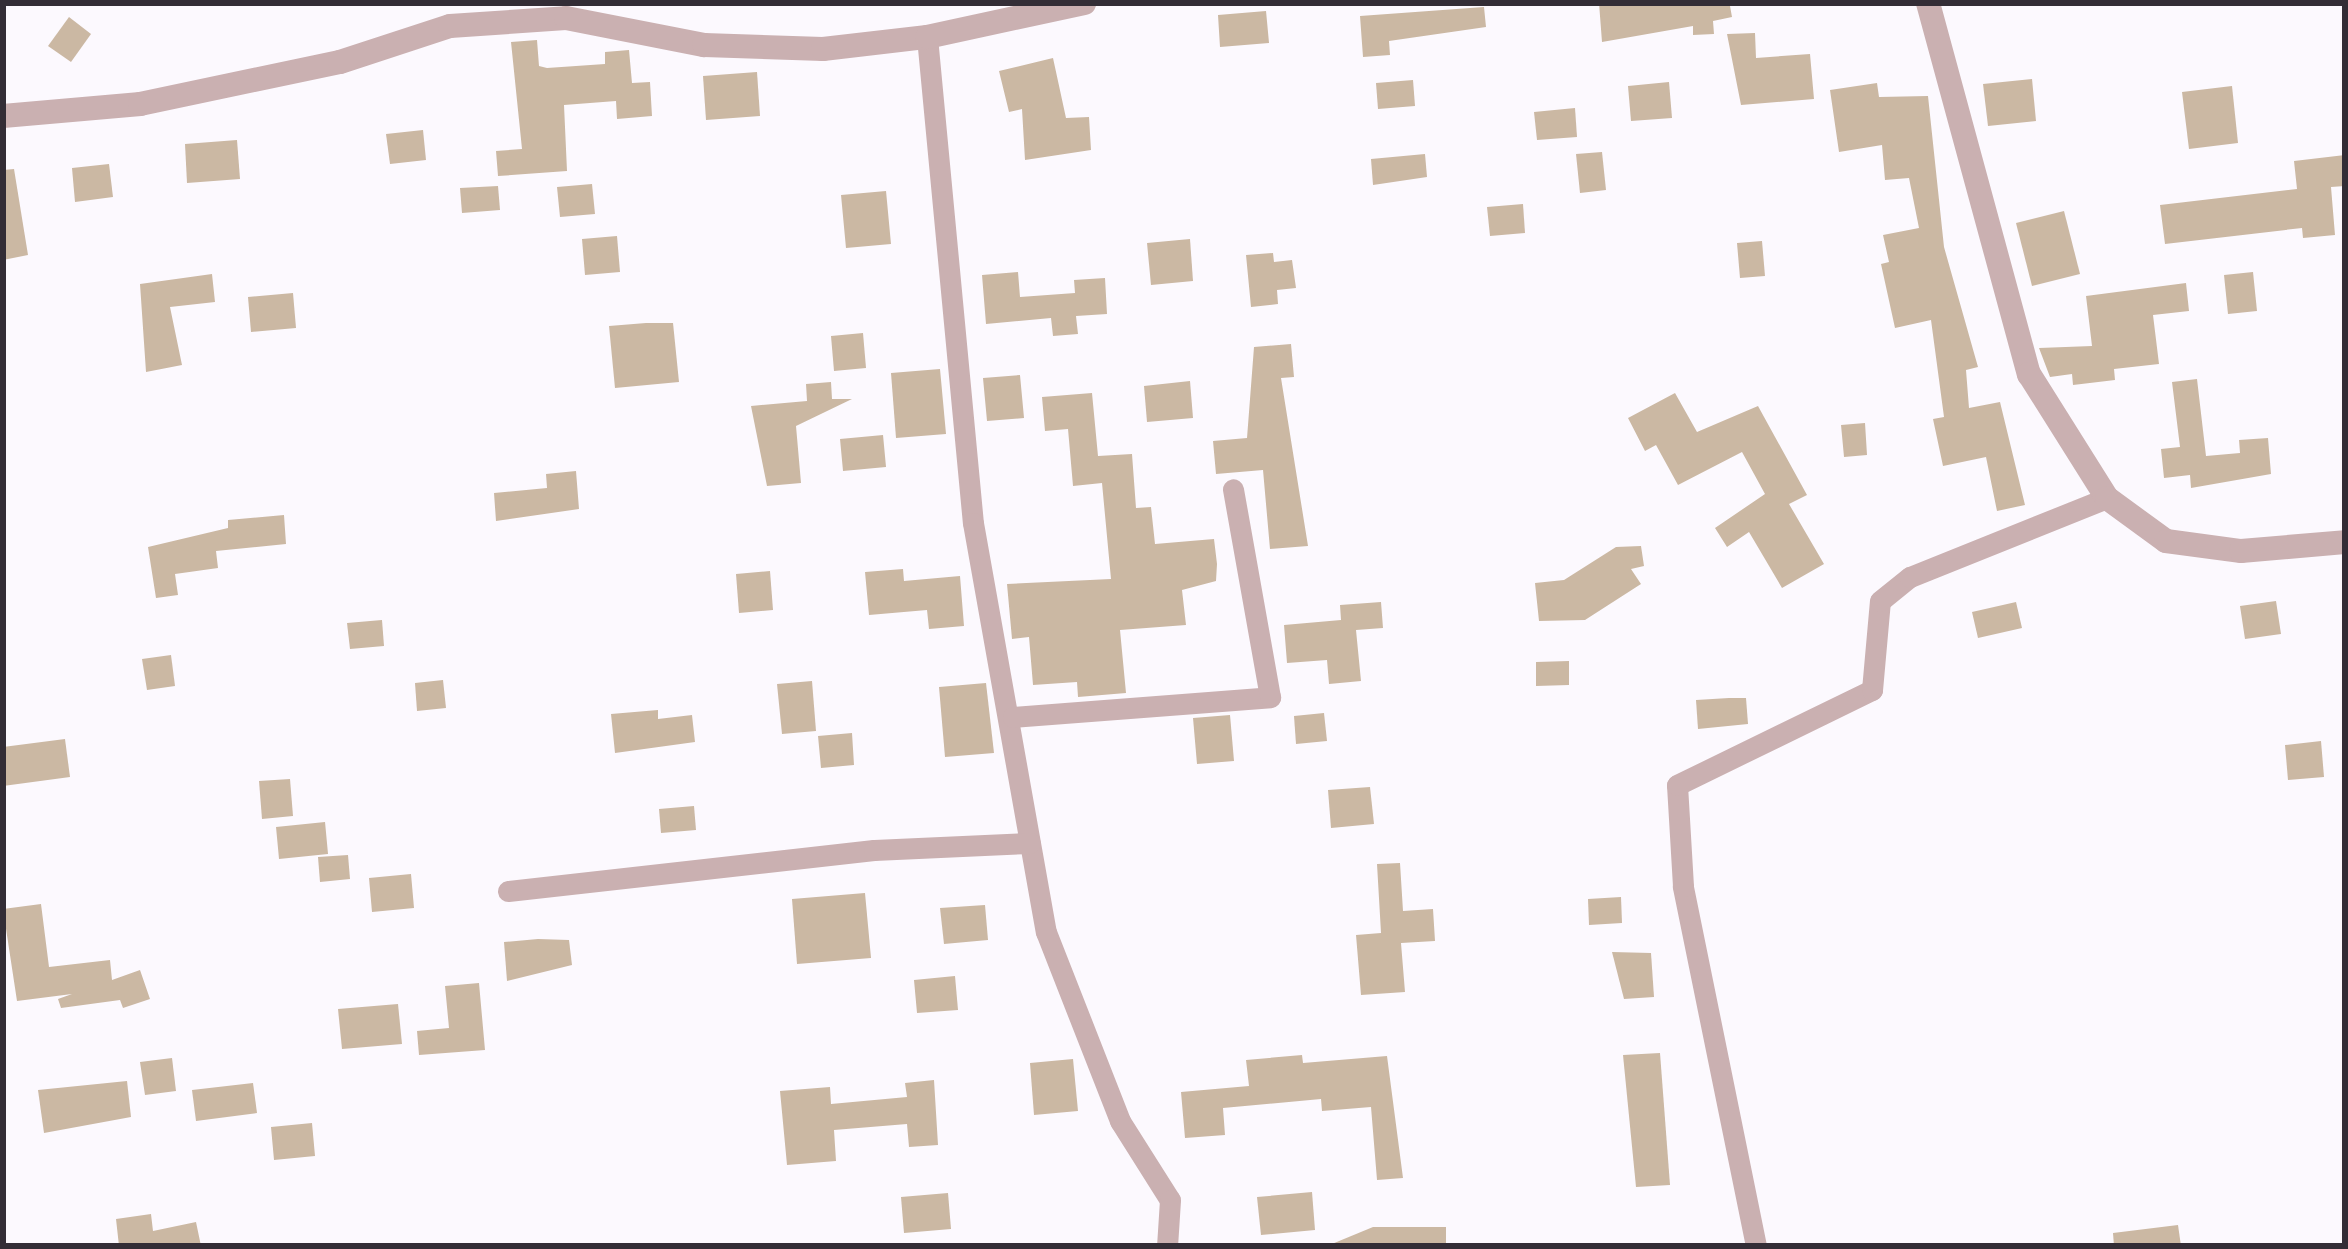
<!DOCTYPE html>
<html>
<head>
<meta charset="utf-8">
<style>
  body { margin:0 }
  #map { position:relative; width:2348px; height:1249px; overflow:hidden; background:#fcf9fe; font-family:"DM Sans",sans-serif }
  div>[style] { position:absolute }
  [style*='--x'] { left:calc(var(--x)*1px); top:calc(var(--y)*1px); width:calc(var(--w)*1px); rotate:calc(var(--a)*1deg) }
  .building>* { inset:0; background:#cbb8a3 }
  .minor>* { height:21px; margin:-10.5px; padding:0 10.5px; transform-origin:10.5px; border-radius:10.5px; background:#cab0b1 }
  .tertiary>* { height:24px; margin:-12px; padding:0 12px; transform-origin:12px; border-radius:12px; background:#cab0b1 }
  span { translate:-50% -50%; white-space:nowrap; text-align:center; line-height:1.15; -webkit-text-stroke:10px #fff; paint-order:stroke }
  .frame { position:absolute; inset:0; border:6px solid #332d36; pointer-events:none }
</style>
</head>
<body>
<div id="map">
  <div class="building">
    <i style="clip-path:polygon(1599px 3px,1730px 6px,1732px 17px,1713px 21px,1714px 34px,1693px 35px,1693px 26px,1602px 42px)"></i>
    <i style="clip-path:polygon(1484px 7px,1486px 27px,1389px 41px,1390px 55px,1363px 57px,1360px 16px)"></i>
    <i style="clip-path:polygon(1266px 11px,1269px 43px,1220px 47px,1218px 15px)"></i>
    <i style="clip-path:polygon(69px 17px,91px 34px,71px 62px,48px 46px)"></i>
    <i style="clip-path:polygon(1755px 33px,1756px 58px,1810px 54px,1814px 99px,1741px 105px,1727px 34px)"></i>
    <i style="clip-path:polygon(537px 40px,539px 66px,547px 68px,605px 64px,605px 52px,629px 50px,632px 83px,650px 82px,652px 116px,617px 119px,616px 101px,564px 105px,567px 171px,498px 176px,496px 151px,522px 149px,511px 42px)"></i>
    <i style="clip-path:polygon(1053px 58px,1066px 118px,1089px 117px,1091px 150px,1025px 160px,1022px 109px,1009px 112px,999px 71px)"></i>
    <i style="clip-path:polygon(757px 72px,760px 116px,706px 120px,703px 76px)"></i>
    <i style="clip-path:polygon(2032px 79px,2036px 121px,1988px 126px,1983px 84px)"></i>
    <i style="clip-path:polygon(1413px 80px,1415px 106px,1378px 109px,1376px 83px)"></i>
    <i style="clip-path:polygon(1669px 82px,1672px 118px,1631px 121px,1628px 86px)"></i>
    <i style="clip-path:polygon(1877px 83px,1879px 97px,1928px 96px,1944px 247px,1978px 367px,1966px 370px,1969px 408px,2000px 402px,2025px 505px,1997px 511px,1986px 457px,1943px 466px,1933px 419px,1944px 417px,1931px 320px,1895px 328px,1881px 264px,1889px 262px,1883px 235px,1919px 228px,1909px 178px,1885px 180px,1882px 145px,1839px 152px,1830px 90px)"></i>
    <i style="clip-path:polygon(2232px 86px,2238px 143px,2189px 149px,2182px 92px)"></i>
    <i style="clip-path:polygon(1575px 108px,1577px 137px,1537px 140px,1534px 112px)"></i>
    <i style="clip-path:polygon(423px 130px,426px 160px,390px 164px,386px 134px)"></i>
    <i style="clip-path:polygon(237px 140px,240px 179px,187px 183px,185px 144px)"></i>
    <i style="clip-path:polygon(1602px 152px,1606px 190px,1580px 193px,1576px 154px)"></i>
    <i style="clip-path:polygon(1425px 154px,1427px 177px,1373px 185px,1371px 159px)"></i>
    <i style="clip-path:polygon(2345px 155px,2345px 186px,2331px 187px,2335px 235px,2303px 238px,2302px 228px,2165px 244px,2160px 205px,2297px 189px,2294px 161px)"></i>
    <i style="clip-path:polygon(109px 164px,113px 197px,75px 202px,72px 168px)"></i>
    <i style="clip-path:polygon(14px 169px,28px 255px,3px 260px,3px 170px)"></i>
    <i style="clip-path:polygon(592px 184px,595px 214px,560px 217px,557px 187px)"></i>
    <i style="clip-path:polygon(498px 186px,500px 210px,462px 213px,460px 188px)"></i>
    <i style="clip-path:polygon(886px 191px,891px 244px,846px 248px,841px 195px)"></i>
    <i style="clip-path:polygon(1523px 204px,1525px 233px,1490px 236px,1487px 207px)"></i>
    <i style="clip-path:polygon(2064px 211px,2080px 274px,2032px 286px,2016px 223px)"></i>
    <i style="clip-path:polygon(617px 236px,620px 272px,585px 275px,582px 239px)"></i>
    <i style="clip-path:polygon(1190px 239px,1193px 281px,1151px 285px,1147px 243px)"></i>
    <i style="clip-path:polygon(1762px 241px,1765px 276px,1740px 278px,1737px 243px)"></i>
    <i style="clip-path:polygon(1273px 253px,1274px 262px,1292px 260px,1296px 288px,1277px 290px,1278px 304px,1251px 307px,1246px 255px)"></i>
    <i style="clip-path:polygon(1018px 272px,1020px 297px,1075px 293px,1074px 280px,1105px 278px,1107px 314px,1076px 316px,1078px 334px,1053px 336px,1051px 318px,986px 324px,982px 275px)"></i>
    <i style="clip-path:polygon(2253px 272px,2257px 311px,2228px 314px,2224px 275px)"></i>
    <i style="clip-path:polygon(212px 274px,215px 302px,170px 307px,182px 365px,146px 372px,140px 284px)"></i>
    <i style="clip-path:polygon(2186px 283px,2189px 311px,2153px 315px,2159px 364px,2114px 369px,2115px 380px,2073px 385px,2072px 374px,2050px 377px,2039px 348px,2092px 346px,2086px 296px)"></i>
    <i style="clip-path:polygon(293px 293px,296px 328px,251px 332px,248px 297px)"></i>
    <i style="clip-path:polygon(646px 323px,673px 323px,679px 382px,615px 388px,609px 326px)"></i>
    <i style="clip-path:polygon(863px 333px,866px 368px,834px 371px,831px 336px)"></i>
    <i style="clip-path:polygon(1291px 344px,1294px 377px,1281px 378px,1308px 546px,1270px 549px,1263px 470px,1216px 474px,1213px 441px,1247px 438px,1254px 347px)"></i>
    <i style="clip-path:polygon(940px 369px,946px 434px,896px 438px,891px 373px)"></i>
    <i style="clip-path:polygon(1020px 375px,1024px 418px,987px 421px,983px 378px)"></i>
    <i style="clip-path:polygon(2197px 379px,2206px 456px,2240px 453px,2239px 440px,2268px 438px,2271px 474px,2191px 488px,2190px 475px,2164px 478px,2161px 449px,2180px 447px,2172px 382px)"></i>
    <i style="clip-path:polygon(1190px 381px,1193px 418px,1147px 422px,1144px 386px)"></i>
    <i style="clip-path:polygon(831px 382px,832px 399px,852px 399px,796px 426px,801px 483px,767px 486px,751px 406px,807px 401px,806px 384px)"></i>
    <i style="clip-path:polygon(1092px 393px,1098px 456px,1132px 454px,1136px 508px,1151px 507px,1155px 544px,1214px 539px,1217px 564px,1216px 581px,1182px 590px,1186px 625px,1120px 630px,1126px 693px,1078px 697px,1077px 682px,1033px 685px,1029px 637px,1012px 639px,1007px 584px,1111px 579px,1102px 483px,1073px 486px,1068px 429px,1045px 431px,1042px 397px)"></i>
    <i style="clip-path:polygon(1675px 393px,1697px 432px,1758px 406px,1807px 495px,1789px 504px,1824px 564px,1782px 588px,1749px 532px,1727px 547px,1715px 528px,1765px 494px,1742px 452px,1678px 485px,1656px 445px,1645px 451px,1628px 418px)"></i>
    <i style="clip-path:polygon(1865px 423px,1867px 455px,1844px 457px,1841px 425px)"></i>
    <i style="clip-path:polygon(883px 435px,886px 467px,843px 471px,840px 439px)"></i>
    <i style="clip-path:polygon(576px 471px,579px 509px,496px 521px,494px 493px,547px 488px,546px 474px)"></i>
    <i style="clip-path:polygon(284px 515px,286px 544px,216px 551px,218px 568px,175px 574px,178px 595px,156px 598px,148px 547px,228px 528px,228px 520px)"></i>
    <i style="clip-path:polygon(1641px 546px,1644px 566px,1631px 569px,1641px 584px,1585px 620px,1539px 621px,1535px 583px,1564px 580px,1616px 547px)"></i>
    <i style="clip-path:polygon(903px 569px,904px 581px,960px 576px,964px 626px,929px 629px,927px 610px,869px 615px,865px 572px)"></i>
    <i style="clip-path:polygon(770px 571px,773px 610px,739px 613px,736px 574px)"></i>
    <i style="clip-path:polygon(2276px 601px,2281px 634px,2245px 639px,2240px 606px)"></i>
    <i style="clip-path:polygon(1381px 602px,1383px 628px,1356px 630px,1361px 681px,1329px 684px,1327px 660px,1287px 663px,1284px 625px,1341px 620px,1340px 605px)"></i>
    <i style="clip-path:polygon(2016px 602px,2022px 628px,1978px 638px,1972px 612px)"></i>
    <i style="clip-path:polygon(382px 620px,384px 646px,350px 649px,347px 623px)"></i>
    <i style="clip-path:polygon(171px 655px,175px 686px,147px 690px,142px 659px)"></i>
    <i style="clip-path:polygon(1569px 661px,1569px 685px,1536px 686px,1536px 662px)"></i>
    <i style="clip-path:polygon(443px 680px,446px 708px,417px 711px,415px 683px)"></i>
    <i style="clip-path:polygon(812px 681px,816px 731px,782px 734px,777px 684px)"></i>
    <i style="clip-path:polygon(986px 683px,994px 753px,945px 757px,939px 687px)"></i>
    <i style="clip-path:polygon(1729px 698px,1746px 698px,1748px 724px,1698px 729px,1696px 700px)"></i>
    <i style="clip-path:polygon(658px 710px,658px 719px,692px 715px,695px 742px,615px 753px,611px 714px)"></i>
    <i style="clip-path:polygon(1324px 713px,1327px 741px,1296px 744px,1294px 716px)"></i>
    <i style="clip-path:polygon(1230px 715px,1234px 761px,1197px 764px,1193px 718px)"></i>
    <i style="clip-path:polygon(852px 733px,854px 765px,821px 768px,818px 736px)"></i>
    <i style="clip-path:polygon(65px 739px,70px 777px,3px 786px,3px 747px)"></i>
    <i style="clip-path:polygon(2321px 741px,2324px 777px,2288px 780px,2285px 745px)"></i>
    <i style="clip-path:polygon(290px 779px,293px 816px,262px 819px,259px 781px)"></i>
    <i style="clip-path:polygon(1370px 787px,1374px 824px,1331px 828px,1328px 790px)"></i>
    <i style="clip-path:polygon(694px 806px,696px 830px,661px 833px,659px 809px)"></i>
    <i style="clip-path:polygon(325px 822px,328px 854px,279px 859px,276px 827px)"></i>
    <i style="clip-path:polygon(348px 855px,350px 879px,320px 882px,318px 857px)"></i>
    <i style="clip-path:polygon(1400px 863px,1403px 911px,1433px 909px,1435px 941px,1401px 943px,1405px 992px,1361px 995px,1356px 935px,1381px 933px,1377px 864px)"></i>
    <i style="clip-path:polygon(411px 874px,414px 908px,372px 912px,369px 878px)"></i>
    <i style="clip-path:polygon(865px 893px,871px 958px,797px 964px,792px 899px)"></i>
    <i style="clip-path:polygon(1621px 897px,1622px 923px,1589px 925px,1588px 899px)"></i>
    <i style="clip-path:polygon(41px 904px,49px 967px,110px 960px,112px 980px,140px 970px,150px 999px,123px 1008px,120px 1000px,61px 1008px,58px 999px,72px 994px,17px 1001px,3px 909px)"></i>
    <i style="clip-path:polygon(985px 905px,988px 940px,944px 944px,940px 908px)"></i>
    <i style="clip-path:polygon(538px 939px,569px 940px,572px 965px,507px 981px,504px 942px)"></i>
    <i style="clip-path:polygon(1612px 952px,1651px 953px,1654px 997px,1624px 999px)"></i>
    <i style="clip-path:polygon(955px 976px,958px 1010px,917px 1013px,914px 980px)"></i>
    <i style="clip-path:polygon(479px 983px,485px 1050px,419px 1055px,417px 1031px,449px 1028px,445px 986px)"></i>
    <i style="clip-path:polygon(398px 1004px,402px 1044px,342px 1049px,338px 1009px)"></i>
    <i style="clip-path:polygon(1660px 1053px,1670px 1185px,1636px 1187px,1623px 1055px)"></i>
    <i style="clip-path:polygon(1302px 1055px,1303px 1063px,1387px 1056px,1403px 1178px,1377px 1180px,1371px 1107px,1322px 1111px,1321px 1099px,1223px 1108px,1225px 1135px,1185px 1138px,1181px 1092px,1249px 1086px,1246px 1060px)"></i>
    <i style="clip-path:polygon(172px 1058px,176px 1091px,145px 1095px,140px 1062px)"></i>
    <i style="clip-path:polygon(1073px 1059px,1078px 1111px,1034px 1115px,1030px 1063px)"></i>
    <i style="clip-path:polygon(934px 1080px,938px 1145px,909px 1147px,907px 1124px,834px 1130px,836px 1161px,787px 1165px,780px 1091px,830px 1087px,831px 1104px,907px 1097px,905px 1083px)"></i>
    <i style="clip-path:polygon(127px 1081px,131px 1117px,44px 1133px,38px 1090px)"></i>
    <i style="clip-path:polygon(253px 1083px,257px 1113px,196px 1121px,192px 1090px)"></i>
    <i style="clip-path:polygon(312px 1123px,315px 1156px,274px 1160px,271px 1127px)"></i>
    <i style="clip-path:polygon(1312px 1192px,1315px 1230px,1261px 1235px,1257px 1197px)"></i>
    <i style="clip-path:polygon(948px 1193px,951px 1229px,904px 1233px,901px 1197px)"></i>
    <i style="clip-path:polygon(151px 1214px,153px 1231px,196px 1222px,201px 1246px,119px 1246px,116px 1219px)"></i>
    <i style="clip-path:polygon(2178px 1225px,2181px 1246px,2114px 1246px,2113px 1233px)"></i>
    <i style="clip-path:polygon(1373px 1227px,1446px 1227px,1446px 1246px,1327px 1246px)"></i>
  </div>
  <div class="minor">
    <i style="--x:927;--y:37;--w:488;--a:84.6"></i>
    <i style="--x:973;--y:523;--w:415;--a:79.9"></i>
    <i style="--x:1046;--y:932;--w:203;--a:68.6"></i>
    <i style="--x:1120;--y:1121;--w:93;--a:57.7"></i>
    <i style="--x:1170;--y:1200;--w:46;--a:93.7"></i>
    <i style="--x:1013;--y:717;--w:258;--a:-4.4"></i>
    <i style="--x:1270;--y:697;--w:211;--a:-100.1"></i>
    <i style="--x:508;--y:891;--w:368;--a:-6.4"></i>
    <i style="--x:874;--y:850;--w:156;--a:-2.6"></i>
    <i style="--x:1756;--y:1246;--w:367;--a:-101.5"></i>
    <i style="--x:1683;--y:886;--w:101;--a:-93.4"></i>
    <i style="--x:1677;--y:785;--w:217;--a:-26"></i>
    <i style="--x:1872;--y:690;--w:89;--a:-84.9"></i>
    <i style="--x:1880;--y:601;--w:38;--a:-39"></i>
    <i style="--x:1910;--y:577;--w:212;--a:-21.9"></i>
  </div>
  <div class="tertiary">
    <i style="--x:1928;--y:3;--w:385;--a:74.8"></i>
    <i style="--x:2029;--y:374;--w:146;--a:57.8"></i>
    <i style="--x:2107;--y:498;--w:73;--a:36.1"></i>
    <i style="--x:2166;--y:541;--w:76;--a:7.6"></i>
    <i style="--x:2241;--y:551;--w:104;--a:-4.9"></i>
    <i style="--x:3;--y:116;--w:138;--a:-5"></i>
    <i style="--x:140;--y:104;--w:204;--a:-11.9"></i>
    <i style="--x:340;--y:62;--w:116;--a:-18.1"></i>
    <i style="--x:450;--y:26;--w:116;--a:-3.9"></i>
    <i style="--x:566;--y:18;--w:141;--a:11.1"></i>
    <i style="--x:704;--y:45;--w:119;--a:1.9"></i>
    <i style="--x:823;--y:49;--w:105;--a:-6.6"></i>
    <i style="--x:927;--y:37;--w:161;--a:-12.2"></i>
  </div>
  <div class="frame"></div>
</div>
</body>
</html>
